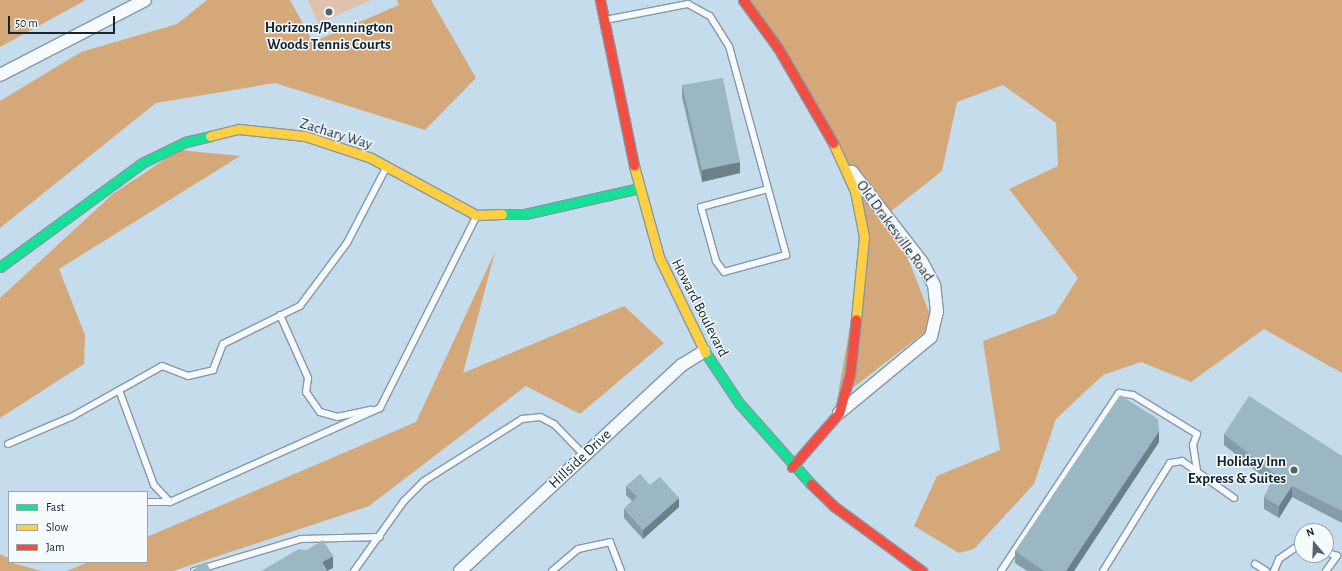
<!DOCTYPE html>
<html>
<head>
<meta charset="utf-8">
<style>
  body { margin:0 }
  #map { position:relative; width:1342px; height:571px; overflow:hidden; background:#c4dcec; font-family:"Alegreya Sans",sans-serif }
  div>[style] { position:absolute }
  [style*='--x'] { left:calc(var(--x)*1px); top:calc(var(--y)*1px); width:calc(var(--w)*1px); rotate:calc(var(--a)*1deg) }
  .green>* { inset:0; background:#dfc2ab }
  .forest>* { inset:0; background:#d5a87a }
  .roads { filter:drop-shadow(1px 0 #8698a4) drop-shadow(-1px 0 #8698a4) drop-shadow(0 1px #8698a4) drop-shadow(0 -1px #8698a4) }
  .lane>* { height:6px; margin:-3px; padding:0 3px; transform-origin:3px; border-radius:3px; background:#f6fafc }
  .street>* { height:12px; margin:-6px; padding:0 6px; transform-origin:6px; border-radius:6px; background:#f6fafc }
  .fast>* { height:9px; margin:-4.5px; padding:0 4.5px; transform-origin:4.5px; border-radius:4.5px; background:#16e098 }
  .slow>* { height:9px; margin:-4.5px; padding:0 4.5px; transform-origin:4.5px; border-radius:4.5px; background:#ffcf43 }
  .jam>* { height:9px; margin:-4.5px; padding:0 4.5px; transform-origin:4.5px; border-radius:4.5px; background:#f24e42 }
  .wall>* { inset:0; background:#849da8 }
  .shaded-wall>* { inset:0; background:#6c8088 }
  .building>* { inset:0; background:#9ab7c3 }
  .dots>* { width:11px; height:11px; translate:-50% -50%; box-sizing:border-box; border:2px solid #f6fbfe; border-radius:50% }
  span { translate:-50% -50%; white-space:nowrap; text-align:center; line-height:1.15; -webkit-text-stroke:3px #f6fbfe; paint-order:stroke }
  .poi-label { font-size:15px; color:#142530; font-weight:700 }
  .right { translate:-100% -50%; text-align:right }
  .street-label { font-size:15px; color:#142530 }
  .legend { position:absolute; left:8px; top:491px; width:140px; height:72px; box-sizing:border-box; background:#f6fbfe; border:1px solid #9ca5ac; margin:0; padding:5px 7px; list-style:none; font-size:12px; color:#142530 }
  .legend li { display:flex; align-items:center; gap:8px; height:20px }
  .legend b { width:20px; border:1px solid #9ca5ac }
  .north { position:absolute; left:1294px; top:523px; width:40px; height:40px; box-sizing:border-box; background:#f6fbfe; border:1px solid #9ca5ac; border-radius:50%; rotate:341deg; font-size:11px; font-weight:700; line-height:16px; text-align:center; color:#142530 }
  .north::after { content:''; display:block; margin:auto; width:14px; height:18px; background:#526572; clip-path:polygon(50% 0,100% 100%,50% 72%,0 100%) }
  .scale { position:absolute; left:8px; top:16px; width:107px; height:18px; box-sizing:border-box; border:2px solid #142530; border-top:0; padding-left:5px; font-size:12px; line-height:14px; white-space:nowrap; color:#142530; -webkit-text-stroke:3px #f6fbfe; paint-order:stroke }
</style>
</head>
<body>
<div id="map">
  <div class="green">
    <i style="clip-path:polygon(308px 0,371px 0,318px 24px)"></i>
  </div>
  <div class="forest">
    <i style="clip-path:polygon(0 0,86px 0,0 47px)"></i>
    <i style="clip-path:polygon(207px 0,290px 0,313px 42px,399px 5px,397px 0,431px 0,476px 78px,425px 130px,275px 83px,156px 103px,0 228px,0 101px,81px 52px,177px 24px)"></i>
    <i style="clip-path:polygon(747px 0,1342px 0,1342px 373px,1264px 329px,1191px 382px,1141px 362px,1103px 375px,1056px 419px,1034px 484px,974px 549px,959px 553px,914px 526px,937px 476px,1000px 450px,983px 341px,1055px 314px,1078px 278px,1009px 189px,1058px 166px,1056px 123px,1003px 85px,957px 102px,942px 171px,890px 212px,934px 325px,837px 400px,864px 246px,849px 174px)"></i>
    <i style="clip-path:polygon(179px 150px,240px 156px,59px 269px,85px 335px,84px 364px,0 418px,0 298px,113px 194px)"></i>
    <i style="clip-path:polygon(495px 252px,463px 373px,624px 306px,664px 343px,580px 414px,526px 386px,369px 506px,173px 571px,67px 571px,88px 562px,147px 562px,147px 537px,416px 422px)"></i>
    <i style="clip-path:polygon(0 554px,9px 558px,9px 562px,41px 571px,0 571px)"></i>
  </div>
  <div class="roads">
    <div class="lane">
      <i style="--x:605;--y:20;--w:85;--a:-10.9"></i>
      <i style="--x:688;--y:4;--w:25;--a:29"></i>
      <i style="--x:710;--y:16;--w:36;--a:58"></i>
      <i style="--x:729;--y:46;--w:217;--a:74.7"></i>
      <i style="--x:786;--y:255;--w:64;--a:164.7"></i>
      <i style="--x:724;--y:272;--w:14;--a:-126"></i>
      <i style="--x:716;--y:261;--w:56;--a:-105.5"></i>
      <i style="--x:701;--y:207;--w:69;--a:-15"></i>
      <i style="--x:280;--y:315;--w:69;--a:66"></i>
      <i style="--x:308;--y:378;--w:14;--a:98"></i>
      <i style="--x:306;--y:392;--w:24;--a:55"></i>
      <i style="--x:320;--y:412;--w:18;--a:16"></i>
      <i style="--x:337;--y:417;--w:35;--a:-12"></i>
      <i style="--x:119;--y:390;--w:101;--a:69.8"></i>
      <i style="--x:154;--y:485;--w:23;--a:47"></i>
      <i style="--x:8;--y:444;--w:71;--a:-23.3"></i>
      <i style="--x:73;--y:416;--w:102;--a:-29.3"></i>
      <i style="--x:162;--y:366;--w:28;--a:21"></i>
      <i style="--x:188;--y:376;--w:26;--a:-13"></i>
      <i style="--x:213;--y:370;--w:28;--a:-69"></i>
      <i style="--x:223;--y:344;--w:86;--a:-26.3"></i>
      <i style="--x:300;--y:306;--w:79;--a:-53.3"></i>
      <i style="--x:347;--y:243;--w:85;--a:-62.5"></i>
      <i style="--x:147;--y:502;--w:23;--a:0"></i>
      <i style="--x:170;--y:502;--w:230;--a:-24.1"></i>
      <i style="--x:380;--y:408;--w:214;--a:-63.3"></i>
      <i style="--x:1255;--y:564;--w:13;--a:32"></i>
      <i style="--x:194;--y:571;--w:112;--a:-16.7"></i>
      <i style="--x:301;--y:539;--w:79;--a:-1.5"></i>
      <i style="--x:354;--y:571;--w:86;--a:-54.5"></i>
      <i style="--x:404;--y:501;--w:28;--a:-45"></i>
      <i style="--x:424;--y:481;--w:116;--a:-32.3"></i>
      <i style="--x:522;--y:419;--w:18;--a:-6"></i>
      <i style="--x:540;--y:417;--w:16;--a:27"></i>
      <i style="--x:554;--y:424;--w:43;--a:45.9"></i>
      <i style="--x:552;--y:571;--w:34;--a:-40"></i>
      <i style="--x:578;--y:549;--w:33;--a:-12"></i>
      <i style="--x:610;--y:542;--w:31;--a:69"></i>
      <i style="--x:1001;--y:571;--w:214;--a:-56.5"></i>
      <i style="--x:1119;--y:393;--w:14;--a:8"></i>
      <i style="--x:1133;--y:395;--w:75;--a:31.4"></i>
      <i style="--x:1197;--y:434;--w:12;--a:110"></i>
      <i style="--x:1193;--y:445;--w:25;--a:81"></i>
      <i style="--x:1103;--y:571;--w:127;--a:-58.2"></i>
      <i style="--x:1170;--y:463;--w:12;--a:-9"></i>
      <i style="--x:1182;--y:461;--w:64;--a:35.4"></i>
      <i style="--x:1274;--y:571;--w:13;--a:-67"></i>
      <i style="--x:1279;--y:559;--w:28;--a:-35"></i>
      <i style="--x:1326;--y:571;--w:19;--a:-54"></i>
      <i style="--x:1337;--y:556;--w:12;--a:-160"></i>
    </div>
    <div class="street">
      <i style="--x:0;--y:75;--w:163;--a:-27.3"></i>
      <i style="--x:839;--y:413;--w:119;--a:-39.6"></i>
      <i style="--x:931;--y:337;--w:26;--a:-77"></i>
      <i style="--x:937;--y:312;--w:27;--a:-96"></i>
      <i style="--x:934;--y:285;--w:27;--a:-118"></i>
      <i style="--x:921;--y:261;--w:113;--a:-127.8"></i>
      <i style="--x:460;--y:571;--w:303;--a:-42.9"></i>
      <i style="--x:682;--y:365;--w:26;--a:-32"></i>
    </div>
    <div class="fast">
      <i style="--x:502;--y:214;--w:23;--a:0"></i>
      <i style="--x:525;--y:214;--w:117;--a:-12.8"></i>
      <i style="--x:0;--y:267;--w:176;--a:-36.2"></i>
      <i style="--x:142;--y:163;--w:48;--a:-26"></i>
      <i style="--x:185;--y:142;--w:26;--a:-13"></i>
      <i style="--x:705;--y:352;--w:61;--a:56.3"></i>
      <i style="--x:739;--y:403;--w:108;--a:48.4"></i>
    </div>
    <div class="slow">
      <i style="--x:210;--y:136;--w:30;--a:-14"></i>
      <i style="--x:239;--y:129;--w:66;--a:6.1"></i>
      <i style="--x:305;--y:136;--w:70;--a:18.4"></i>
      <i style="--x:371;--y:158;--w:119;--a:28.5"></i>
      <i style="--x:476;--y:215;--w:26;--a:-2"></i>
      <i style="--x:833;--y:143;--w:53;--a:65.4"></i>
      <i style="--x:855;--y:191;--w:47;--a:78.9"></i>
      <i style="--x:864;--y:237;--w:82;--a:95.6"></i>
      <i style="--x:634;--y:166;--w:94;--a:74.6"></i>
      <i style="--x:659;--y:257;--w:106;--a:64.2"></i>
    </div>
    <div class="jam">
      <i style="--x:600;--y:0;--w:169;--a:78.4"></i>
      <i style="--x:743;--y:0;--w:59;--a:53.9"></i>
      <i style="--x:778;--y:48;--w:110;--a:59.9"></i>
      <i style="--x:792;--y:467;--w:72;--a:-49"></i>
      <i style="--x:839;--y:413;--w:41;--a:-74.2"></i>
      <i style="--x:850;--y:374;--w:55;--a:-83.8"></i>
      <i style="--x:811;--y:484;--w:33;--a:44"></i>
      <i style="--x:835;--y:507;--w:108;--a:36.3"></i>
    </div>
  </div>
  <div class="wall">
    <i style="clip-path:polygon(682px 85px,740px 173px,702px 182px,682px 97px)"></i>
    <i style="clip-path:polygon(1224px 434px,1342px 456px,1342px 523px,1292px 497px,1279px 518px,1264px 509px,1264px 497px,1271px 483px,1224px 445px)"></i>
    <i style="clip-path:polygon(1159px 442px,1074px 571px,1027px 571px,1015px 563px,1015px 551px)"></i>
    <i style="clip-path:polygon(650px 485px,679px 507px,643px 539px,624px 518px,624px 509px,632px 501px,626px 495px,626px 486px)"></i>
  </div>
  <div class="shaded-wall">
    <i style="clip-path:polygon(740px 162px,740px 173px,702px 182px,702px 170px)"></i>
    <i style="clip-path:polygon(1159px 431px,1159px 442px,1074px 571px,1066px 571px)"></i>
    <i style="clip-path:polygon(1292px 486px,1292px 497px,1279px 518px,1279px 506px)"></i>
    <i style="clip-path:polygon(679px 498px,679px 507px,643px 539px,643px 530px)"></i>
    <i style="clip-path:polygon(333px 556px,333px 568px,327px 571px,322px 562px)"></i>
  </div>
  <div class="building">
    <i style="clip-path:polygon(723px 78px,740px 162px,702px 170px,682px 85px)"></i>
    <i style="clip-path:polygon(1120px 395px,1158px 419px,1159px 431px,1066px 571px,1044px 571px,1015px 551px)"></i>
    <i style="clip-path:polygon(1249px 396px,1342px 456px,1342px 511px,1292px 486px,1279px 506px,1264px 497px,1275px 474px,1224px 434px)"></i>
    <i style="clip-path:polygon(640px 474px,650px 485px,660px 477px,679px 498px,643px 530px,624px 509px,637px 497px,626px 486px)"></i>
    <i style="clip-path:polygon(323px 540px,333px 556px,322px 562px,327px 571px,261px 571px,299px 549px,307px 550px)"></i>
    <i style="clip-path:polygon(206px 562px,211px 571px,191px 571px)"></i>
  </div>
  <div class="dots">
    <i style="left:329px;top:12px;background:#526572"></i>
    <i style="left:1294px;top:470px;background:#526572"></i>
  </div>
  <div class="poi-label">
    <span style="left:329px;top:36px">Horizons/Pennington<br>Woods Tennis Courts</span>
    <span class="right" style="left:1286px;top:470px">Holiday Inn<br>Express &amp; Suites</span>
  </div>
  <div class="street-label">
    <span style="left:336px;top:134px;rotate:17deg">Zachary Way</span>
    <span style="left:895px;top:231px;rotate:54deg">Old Drakesville Road</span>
    <span style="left:700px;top:308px;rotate:63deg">Howard Boulevard</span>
    <span style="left:580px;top:459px;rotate:-43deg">Hillside Drive</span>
  </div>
  <ul class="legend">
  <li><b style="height:5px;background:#16e098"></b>Fast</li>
  <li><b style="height:5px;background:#ffcf43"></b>Slow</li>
  <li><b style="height:5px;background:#f24e42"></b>Jam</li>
  </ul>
  <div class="north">N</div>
  <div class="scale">50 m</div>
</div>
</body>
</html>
